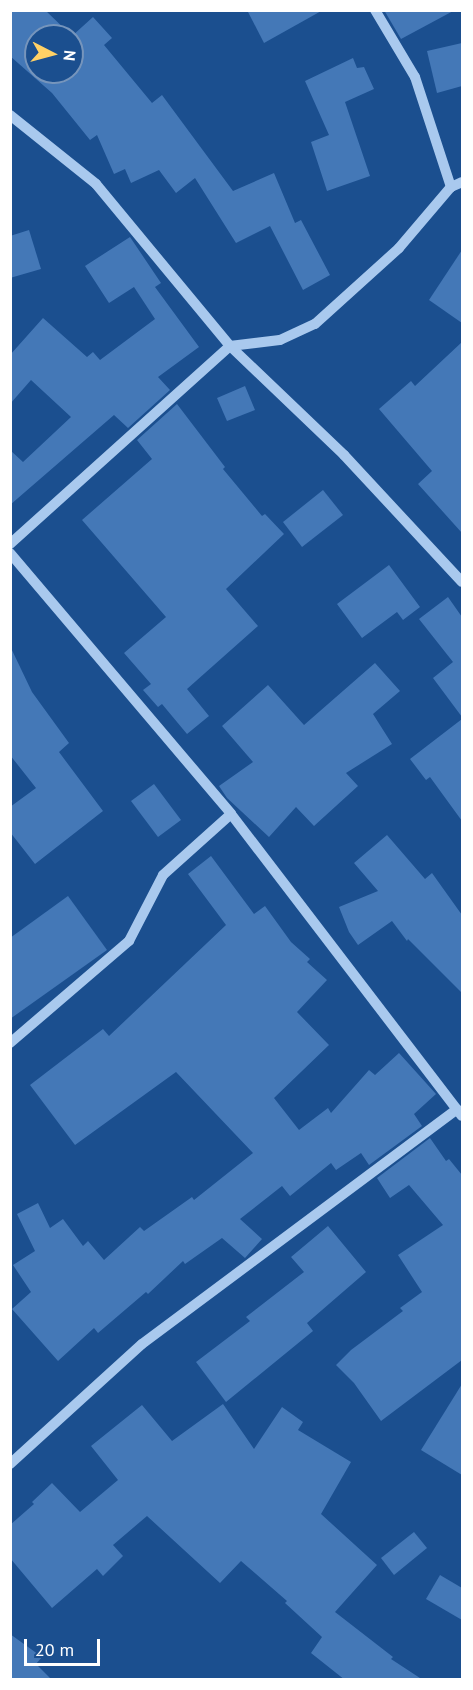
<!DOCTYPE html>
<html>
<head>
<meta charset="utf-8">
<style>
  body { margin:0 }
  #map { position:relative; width:473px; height:1690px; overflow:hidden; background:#1b4f8f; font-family:"PT Sans",sans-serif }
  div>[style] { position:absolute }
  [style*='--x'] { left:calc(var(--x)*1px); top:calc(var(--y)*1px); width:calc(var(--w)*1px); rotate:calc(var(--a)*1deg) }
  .building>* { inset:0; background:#4478b7 }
  .minor>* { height:10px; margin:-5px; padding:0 5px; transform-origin:5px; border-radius:5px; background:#a9c9ee }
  span { translate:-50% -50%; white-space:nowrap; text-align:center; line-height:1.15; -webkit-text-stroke:4.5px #1b4f8f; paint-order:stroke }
  .frame { position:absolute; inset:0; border:12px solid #fff; pointer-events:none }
  .north { position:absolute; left:24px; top:24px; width:60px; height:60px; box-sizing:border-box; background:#1b4f8f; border:2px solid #7695bc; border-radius:50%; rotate:96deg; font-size:16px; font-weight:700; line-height:24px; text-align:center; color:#fff }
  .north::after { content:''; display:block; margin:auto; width:21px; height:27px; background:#ffd166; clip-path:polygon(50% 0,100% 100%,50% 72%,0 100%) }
  .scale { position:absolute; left:24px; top:1639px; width:76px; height:27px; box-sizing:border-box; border:3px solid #fff; border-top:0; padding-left:8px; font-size:18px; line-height:21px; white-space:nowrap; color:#fff; -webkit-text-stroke:4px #1b4f8f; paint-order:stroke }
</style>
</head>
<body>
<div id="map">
  <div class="building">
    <i style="clip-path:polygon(evenodd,10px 10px,45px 10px,72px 36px,93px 17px,112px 38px,104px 45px,152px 103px,162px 95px,233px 191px,274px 173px,295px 223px,301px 220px,330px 275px,303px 290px,270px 226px,236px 243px,195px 178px,176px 193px,159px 170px,131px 183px,125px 169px,114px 174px,97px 135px,90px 140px,52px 93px,10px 56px,10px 10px,36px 36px,72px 36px,72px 72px,36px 72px,36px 36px)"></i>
    <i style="clip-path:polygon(247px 10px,323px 10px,264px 43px)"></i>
    <i style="clip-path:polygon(384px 10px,455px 10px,401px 39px)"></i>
    <i style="clip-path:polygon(462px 43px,462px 86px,437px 93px,427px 51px)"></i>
    <i style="clip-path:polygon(353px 58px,357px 68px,364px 67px,374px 89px,345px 102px,370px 176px,327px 191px,311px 142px,329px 135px,305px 81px)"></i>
    <i style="clip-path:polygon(29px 230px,41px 269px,10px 278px,10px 236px)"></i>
    <i style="clip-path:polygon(130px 237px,161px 283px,155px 287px,199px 347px,158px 377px,170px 390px,128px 428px,114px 415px,10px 505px,10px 450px,23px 462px,71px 417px,31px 380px,10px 404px,10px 355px,43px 318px,87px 357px,93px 352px,100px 360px,155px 319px,134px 287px,109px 303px,85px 266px)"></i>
    <i style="clip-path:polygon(462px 250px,462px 323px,429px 300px)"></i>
    <i style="clip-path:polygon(462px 342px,462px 533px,418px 484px,432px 471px,379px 409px,411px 381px,415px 386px)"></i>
    <i style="clip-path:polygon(245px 386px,255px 410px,227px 421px,217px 398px)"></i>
    <i style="clip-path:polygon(177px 404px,225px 467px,223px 469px,262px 516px,265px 514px,284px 534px,226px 589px,258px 626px,187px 689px,209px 716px,187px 734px,162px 704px,158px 707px,143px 690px,151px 684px,124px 653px,166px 617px,82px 520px,152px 459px,137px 440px)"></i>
    <i style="clip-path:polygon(323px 490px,343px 515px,302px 547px,283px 522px)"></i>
    <i style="clip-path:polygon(389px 565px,420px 607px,403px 620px,397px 612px,362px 638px,337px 604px)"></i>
    <i style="clip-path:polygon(448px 597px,462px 617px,462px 717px,433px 678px,453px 662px,419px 619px)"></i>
    <i style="clip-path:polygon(10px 646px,32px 692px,69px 743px,59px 752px,103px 811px,35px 864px,10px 832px,10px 807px,36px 788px,10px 755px)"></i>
    <i style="clip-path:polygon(375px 663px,400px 691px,373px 714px,392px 744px,346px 773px,358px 786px,314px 826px,296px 807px,269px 837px,227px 798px,219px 786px,253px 762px,222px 726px,268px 685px,304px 725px)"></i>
    <i style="clip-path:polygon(462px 719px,462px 821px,430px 777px,426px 780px,410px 759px)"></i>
    <i style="clip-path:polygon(154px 784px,181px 820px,158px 837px,131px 801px)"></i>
    <i style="clip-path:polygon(387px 835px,425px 879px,432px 873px,462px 915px,462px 993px,408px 939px,407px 941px,392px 921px,358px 945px,349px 932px,339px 907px,378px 891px,354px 863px)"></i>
    <i style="clip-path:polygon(211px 856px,254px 914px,265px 906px,291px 942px,310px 959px,307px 962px,327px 980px,297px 1012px,329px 1045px,274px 1098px,299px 1130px,328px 1108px,331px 1113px,369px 1070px,375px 1075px,399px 1053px,436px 1094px,414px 1114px,422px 1126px,369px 1165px,361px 1153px,336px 1170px,331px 1163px,290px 1196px,282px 1186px,240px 1219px,262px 1239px,245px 1258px,222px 1238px,185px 1264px,183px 1261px,148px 1294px,146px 1292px,98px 1333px,94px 1328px,58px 1361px,12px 1309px,31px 1292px,13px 1265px,35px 1251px,17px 1214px,38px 1203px,50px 1228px,63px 1219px,83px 1246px,88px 1241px,104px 1260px,140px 1227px,144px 1231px,192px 1197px,194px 1200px,253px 1153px,176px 1072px,75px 1145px,30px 1085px,103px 1029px,109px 1036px,226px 925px,188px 874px)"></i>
    <i style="clip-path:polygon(68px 896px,107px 950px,10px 1019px,10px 938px)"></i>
    <i style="clip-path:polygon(430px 1138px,446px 1161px,449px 1159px,462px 1175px,462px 1360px,381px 1421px,354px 1383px,336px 1365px,351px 1350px,403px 1311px,400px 1308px,422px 1292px,398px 1255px,443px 1225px,409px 1185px,390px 1198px,377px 1178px)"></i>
    <i style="clip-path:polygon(328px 1226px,366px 1272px,307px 1323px,313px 1331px,226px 1402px,196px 1362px,250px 1321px,246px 1317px,304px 1272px,291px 1257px)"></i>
    <i style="clip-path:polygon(462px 1384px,462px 1475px,421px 1450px)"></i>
    <i style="clip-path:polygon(223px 1404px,254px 1449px,282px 1407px,303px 1422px,298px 1430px,351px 1462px,321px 1514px,377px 1565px,335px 1612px,393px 1657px,391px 1659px,423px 1680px,345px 1680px,311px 1653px,322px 1637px,285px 1603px,287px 1601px,241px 1561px,220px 1583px,147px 1516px,113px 1545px,123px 1556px,103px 1576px,97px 1569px,52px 1608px,10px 1558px,10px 1525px,34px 1504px,32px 1502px,52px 1483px,80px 1512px,118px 1480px,91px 1446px,142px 1405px,172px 1441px)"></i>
    <i style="clip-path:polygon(414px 1532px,427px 1548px,394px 1575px,381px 1558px)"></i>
    <i style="clip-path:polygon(440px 1575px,462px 1588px,462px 1620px,426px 1599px)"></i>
    <i style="clip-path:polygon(10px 1634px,42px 1657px,36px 1664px,52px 1680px,10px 1680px)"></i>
  </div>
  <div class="minor">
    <i style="--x:375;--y:10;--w:78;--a:59.2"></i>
    <i style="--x:415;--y:77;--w:116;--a:71.9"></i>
    <i style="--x:10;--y:115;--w:110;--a:38.7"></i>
    <i style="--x:96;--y:184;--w:210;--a:50.4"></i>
    <i style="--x:230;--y:346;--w:158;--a:43.7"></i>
    <i style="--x:344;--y:455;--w:173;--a:47.1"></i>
    <i style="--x:10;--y:544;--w:296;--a:-42"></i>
    <i style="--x:230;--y:346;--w:50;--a:-6.8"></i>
    <i style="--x:280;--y:340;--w:38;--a:-25"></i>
    <i style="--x:315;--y:324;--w:113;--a:-42.1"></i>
    <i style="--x:399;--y:248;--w:80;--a:-49.6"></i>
    <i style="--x:451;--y:187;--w:12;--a:-24"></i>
    <i style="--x:10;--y:553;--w:342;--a:49.7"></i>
    <i style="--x:231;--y:814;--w:380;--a:52.6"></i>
    <i style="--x:10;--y:1043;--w:157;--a:-40.6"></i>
    <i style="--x:129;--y:941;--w:74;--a:-62.7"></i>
    <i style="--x:163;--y:875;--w:91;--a:-41.9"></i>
    <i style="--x:10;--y:1464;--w:178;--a:-42.3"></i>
    <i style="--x:142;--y:1344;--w:393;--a:-36.7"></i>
  </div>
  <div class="frame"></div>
  <div class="north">N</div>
  <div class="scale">20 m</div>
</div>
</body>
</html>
